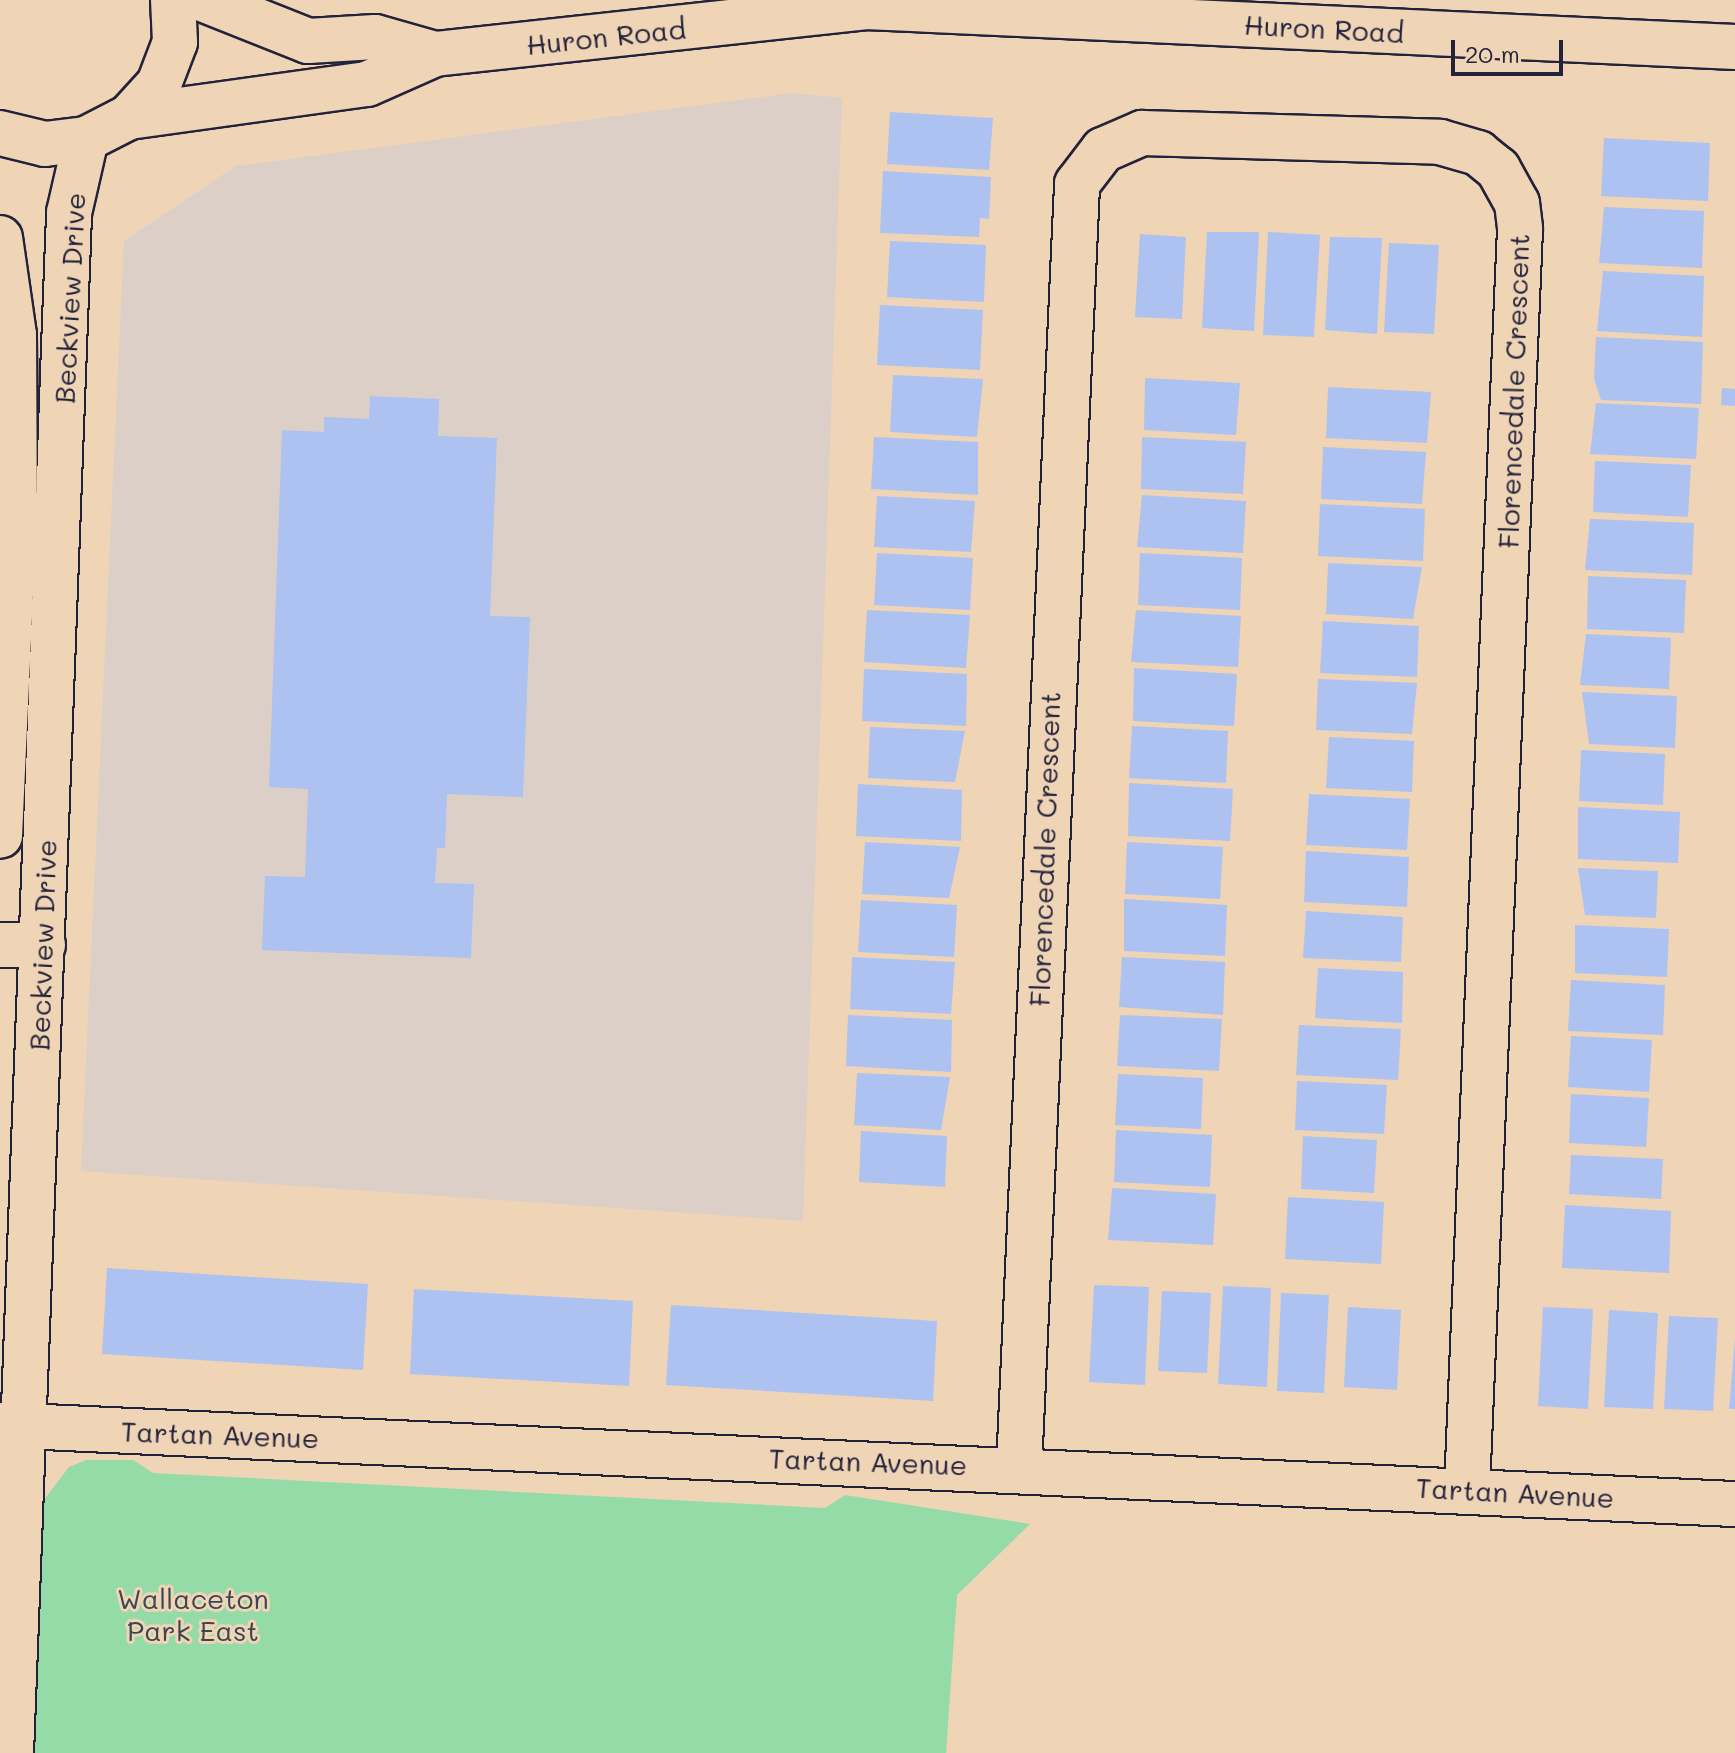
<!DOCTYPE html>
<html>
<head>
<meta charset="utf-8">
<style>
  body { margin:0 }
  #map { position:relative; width:1735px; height:1753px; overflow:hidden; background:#efd4b6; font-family:Mali,sans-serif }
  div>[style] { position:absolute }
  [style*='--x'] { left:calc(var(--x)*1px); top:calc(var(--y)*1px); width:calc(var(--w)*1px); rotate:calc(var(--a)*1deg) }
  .built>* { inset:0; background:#dbcfc8 }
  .green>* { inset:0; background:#95dba8 }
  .building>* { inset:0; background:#adc2f1 }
  .roads { filter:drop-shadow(2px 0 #22223b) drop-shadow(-2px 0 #22223b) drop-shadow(0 2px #22223b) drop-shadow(0 -2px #22223b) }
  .minor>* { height:44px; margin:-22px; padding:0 22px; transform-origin:22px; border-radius:22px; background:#efd4b6 }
  .secondary>* { height:44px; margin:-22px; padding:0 22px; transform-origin:22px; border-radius:22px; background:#efd4b6 }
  span { translate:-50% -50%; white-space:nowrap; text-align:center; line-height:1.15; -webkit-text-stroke:6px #efd4b6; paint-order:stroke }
  .street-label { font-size:28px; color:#22223b }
  .park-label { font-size:28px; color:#394751 }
  .scale { position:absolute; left:1451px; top:40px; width:112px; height:36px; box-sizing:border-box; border:4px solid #22223b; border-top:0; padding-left:10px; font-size:24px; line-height:28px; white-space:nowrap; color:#22223b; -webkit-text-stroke:6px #efd4b6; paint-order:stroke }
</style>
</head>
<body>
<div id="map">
  <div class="built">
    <i style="clip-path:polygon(792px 93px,842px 98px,803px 1221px,81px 1171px,124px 241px,236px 166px)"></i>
  </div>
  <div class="green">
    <i style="clip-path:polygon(86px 1460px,133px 1460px,153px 1473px,825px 1508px,845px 1495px,1030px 1524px,957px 1595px,946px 1753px,29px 1753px,40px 1505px,69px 1467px)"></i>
  </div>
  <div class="building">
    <i style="clip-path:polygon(890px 112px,993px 118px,989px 170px,887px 164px)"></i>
    <i style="clip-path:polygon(1604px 138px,1710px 143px,1708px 201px,1601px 196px)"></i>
    <i style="clip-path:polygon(883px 171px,991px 177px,989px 219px,980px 218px,979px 237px,880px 233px)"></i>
    <i style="clip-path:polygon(1604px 207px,1704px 211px,1702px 268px,1599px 263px)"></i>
    <i style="clip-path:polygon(1207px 232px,1259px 232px,1254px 331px,1202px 328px)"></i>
    <i style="clip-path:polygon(1268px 232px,1320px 235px,1314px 337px,1263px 335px)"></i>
    <i style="clip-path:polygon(1140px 234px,1186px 237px,1182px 319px,1135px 317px)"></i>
    <i style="clip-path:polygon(1330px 237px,1382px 238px,1377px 334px,1325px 330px)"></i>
    <i style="clip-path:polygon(890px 241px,986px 245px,984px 302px,887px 297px)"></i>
    <i style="clip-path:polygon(1389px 243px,1439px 245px,1434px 334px,1384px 332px)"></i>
    <i style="clip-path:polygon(1603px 271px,1704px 276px,1702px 337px,1597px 331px)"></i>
    <i style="clip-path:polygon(880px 305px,983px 310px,980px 370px,877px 365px)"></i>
    <i style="clip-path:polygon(1596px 337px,1703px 342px,1701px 404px,1601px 400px,1594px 379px)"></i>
    <i style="clip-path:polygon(893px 375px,983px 379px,977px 437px,890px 432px)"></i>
    <i style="clip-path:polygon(1145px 378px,1240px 383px,1236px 435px,1144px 430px)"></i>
    <i style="clip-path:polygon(1328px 387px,1431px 392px,1427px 443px,1326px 438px)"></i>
    <i style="clip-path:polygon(1722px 388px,1735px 389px,1735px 406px,1721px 405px)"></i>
    <i style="clip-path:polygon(370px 396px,439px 399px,438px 436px,497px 438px,490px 616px,530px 617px,523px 797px,447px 794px,445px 848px,437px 848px,435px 883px,474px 884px,471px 958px,262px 950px,265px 876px,305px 877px,308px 789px,269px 787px,282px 430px,324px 432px,324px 417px,369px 419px)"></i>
    <i style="clip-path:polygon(1596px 403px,1699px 408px,1696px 459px,1590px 454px)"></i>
    <i style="clip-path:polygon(874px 437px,978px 442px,978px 495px,871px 489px)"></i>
    <i style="clip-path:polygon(1142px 437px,1246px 442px,1243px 494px,1141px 489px)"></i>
    <i style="clip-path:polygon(1323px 447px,1426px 452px,1422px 504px,1321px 499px)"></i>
    <i style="clip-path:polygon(1595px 461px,1691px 465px,1688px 517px,1593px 512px)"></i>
    <i style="clip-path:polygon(1142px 495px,1246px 501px,1243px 553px,1137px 547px)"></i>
    <i style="clip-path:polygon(877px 496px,975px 501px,971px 552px,874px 547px)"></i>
    <i style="clip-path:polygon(1320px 504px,1425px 509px,1423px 561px,1318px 556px)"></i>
    <i style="clip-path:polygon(1590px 519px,1694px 523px,1692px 575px,1585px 570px)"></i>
    <i style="clip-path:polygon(877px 553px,973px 558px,970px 610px,874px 605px)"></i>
    <i style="clip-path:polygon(1140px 553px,1242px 558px,1240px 610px,1138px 605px)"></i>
    <i style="clip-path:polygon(1328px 563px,1422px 567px,1413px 619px,1326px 614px)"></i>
    <i style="clip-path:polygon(1588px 576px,1686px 580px,1684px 633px,1587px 629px)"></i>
    <i style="clip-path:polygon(867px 610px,970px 615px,966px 668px,864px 662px)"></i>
    <i style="clip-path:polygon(1136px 610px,1241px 616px,1238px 667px,1131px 662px)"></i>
    <i style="clip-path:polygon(1323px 621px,1419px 626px,1417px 677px,1320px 673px)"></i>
    <i style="clip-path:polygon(1586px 634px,1671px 638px,1669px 689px,1580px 685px)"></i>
    <i style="clip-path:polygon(1134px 668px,1237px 674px,1234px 726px,1133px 721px)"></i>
    <i style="clip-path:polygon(864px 669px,967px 674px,966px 726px,862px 721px)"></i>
    <i style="clip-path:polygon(1318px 679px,1417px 683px,1412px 734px,1316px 730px)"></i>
    <i style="clip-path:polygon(1582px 692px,1677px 696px,1675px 748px,1589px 744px)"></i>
    <i style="clip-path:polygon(1132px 726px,1228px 731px,1226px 783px,1129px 778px)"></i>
    <i style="clip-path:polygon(870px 727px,965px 731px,955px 782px,868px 778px)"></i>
    <i style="clip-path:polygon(1329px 737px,1414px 741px,1412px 792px,1326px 788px)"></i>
    <i style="clip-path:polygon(1581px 750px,1665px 754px,1663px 805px,1579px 801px)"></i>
    <i style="clip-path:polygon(1129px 783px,1233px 789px,1230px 841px,1128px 836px)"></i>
    <i style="clip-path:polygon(858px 784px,962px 790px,961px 841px,856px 836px)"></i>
    <i style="clip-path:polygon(1309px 794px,1410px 799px,1407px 850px,1306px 845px)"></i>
    <i style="clip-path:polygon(1578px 807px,1680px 812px,1678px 863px,1578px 859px)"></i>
    <i style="clip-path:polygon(865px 842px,960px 847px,949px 898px,862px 894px)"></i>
    <i style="clip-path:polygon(1127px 842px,1223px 847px,1220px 899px,1125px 894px)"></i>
    <i style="clip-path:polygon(1306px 851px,1409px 857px,1407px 907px,1304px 902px)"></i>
    <i style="clip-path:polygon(1578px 868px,1658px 871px,1656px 918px,1585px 915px)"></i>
    <i style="clip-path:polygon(1124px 899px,1227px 905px,1225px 956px,1124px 951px)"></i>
    <i style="clip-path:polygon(861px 900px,957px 905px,954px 957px,858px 952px)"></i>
    <i style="clip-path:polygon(1306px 911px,1403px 917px,1401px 962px,1303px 958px)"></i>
    <i style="clip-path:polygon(1575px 925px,1669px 929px,1667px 977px,1575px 973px)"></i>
    <i style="clip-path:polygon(852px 957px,955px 962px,951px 1014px,850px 1009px)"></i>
    <i style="clip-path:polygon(1122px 957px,1225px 962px,1223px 1015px,1119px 1007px)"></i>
    <i style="clip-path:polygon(1318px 968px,1403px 972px,1402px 1023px,1315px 1018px)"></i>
    <i style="clip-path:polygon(1571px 980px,1665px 985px,1663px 1035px,1568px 1031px)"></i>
    <i style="clip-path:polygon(848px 1015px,952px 1020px,951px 1072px,846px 1066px)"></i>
    <i style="clip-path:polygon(1120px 1015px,1222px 1019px,1219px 1071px,1117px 1066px)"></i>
    <i style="clip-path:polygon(1299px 1025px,1401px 1029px,1398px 1080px,1296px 1075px)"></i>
    <i style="clip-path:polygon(1571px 1036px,1652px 1040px,1649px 1092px,1568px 1087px)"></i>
    <i style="clip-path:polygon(857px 1073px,950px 1077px,941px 1130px,854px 1125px)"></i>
    <i style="clip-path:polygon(1118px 1074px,1203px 1078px,1201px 1129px,1115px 1125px)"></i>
    <i style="clip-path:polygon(1297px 1081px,1387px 1085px,1384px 1134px,1295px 1130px)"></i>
    <i style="clip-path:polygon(1571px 1094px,1649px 1098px,1646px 1147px,1569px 1143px)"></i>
    <i style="clip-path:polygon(1116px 1130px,1212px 1135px,1210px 1187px,1114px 1182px)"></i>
    <i style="clip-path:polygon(861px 1131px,947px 1136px,945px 1187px,859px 1182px)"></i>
    <i style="clip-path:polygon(1303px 1136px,1377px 1140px,1374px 1193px,1301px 1189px)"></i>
    <i style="clip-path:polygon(1571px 1155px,1663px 1159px,1661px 1199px,1569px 1194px)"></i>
    <i style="clip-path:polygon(1112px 1188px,1216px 1194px,1213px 1245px,1108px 1240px)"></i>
    <i style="clip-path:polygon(1288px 1197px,1384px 1202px,1381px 1264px,1285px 1259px)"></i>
    <i style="clip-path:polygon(1565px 1205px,1671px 1211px,1669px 1273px,1562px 1268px)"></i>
    <i style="clip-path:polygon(107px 1268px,368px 1284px,363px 1370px,102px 1354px)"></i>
    <i style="clip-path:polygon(1094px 1285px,1149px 1287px,1145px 1385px,1089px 1382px)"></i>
    <i style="clip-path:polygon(1223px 1286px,1271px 1288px,1267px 1387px,1218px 1384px)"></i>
    <i style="clip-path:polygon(414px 1289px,633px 1301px,629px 1386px,410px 1374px)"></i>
    <i style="clip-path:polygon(1162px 1291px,1211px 1293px,1207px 1373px,1158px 1371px)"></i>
    <i style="clip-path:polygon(1281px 1293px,1329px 1295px,1324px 1393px,1277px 1391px)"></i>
    <i style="clip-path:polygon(671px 1305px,937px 1321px,933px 1401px,666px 1385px)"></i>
    <i style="clip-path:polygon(1348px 1307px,1401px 1310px,1397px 1390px,1344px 1387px)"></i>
    <i style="clip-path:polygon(1543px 1307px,1593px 1309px,1588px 1409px,1538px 1406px)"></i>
    <i style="clip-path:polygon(1609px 1310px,1658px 1313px,1653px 1409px,1604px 1407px)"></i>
    <i style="clip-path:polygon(1669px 1316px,1718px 1318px,1713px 1411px,1664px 1409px)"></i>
    <i style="clip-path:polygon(1735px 1339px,1735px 1409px,1729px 1409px)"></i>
  </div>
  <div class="roads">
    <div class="minor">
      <i style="--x:0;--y:238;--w:98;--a:81.8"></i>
      <i style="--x:14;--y:335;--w:171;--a:89.7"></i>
      <i style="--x:15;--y:506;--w:330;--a:92.6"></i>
      <i style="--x:0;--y:945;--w:43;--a:0"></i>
      <i style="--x:0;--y:1425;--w:1737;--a:2.61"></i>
      <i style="--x:1019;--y:1468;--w:1285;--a:-87.41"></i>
      <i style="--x:1077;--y:184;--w:43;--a:-52.6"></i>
      <i style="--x:1103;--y:150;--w:43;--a:-23.6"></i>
      <i style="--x:1142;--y:133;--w:298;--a:1.7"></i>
      <i style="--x:1440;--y:142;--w:40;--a:16"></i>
      <i style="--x:1478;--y:153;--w:26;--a:39"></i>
      <i style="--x:1498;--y:169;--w:39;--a:61"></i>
      <i style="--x:1517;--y:203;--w:26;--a:83"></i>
      <i style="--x:1520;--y:229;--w:1261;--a:92.41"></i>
      <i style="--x:11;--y:1753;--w:1541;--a:-87.84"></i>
      <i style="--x:69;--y:213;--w:76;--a:-77.1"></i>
    </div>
    <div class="secondary">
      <i style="--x:205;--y:0;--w:111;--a:21.7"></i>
      <i style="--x:308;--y:41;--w:67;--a:-3.4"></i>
      <i style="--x:375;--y:37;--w:62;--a:15.8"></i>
      <i style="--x:129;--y:117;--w:240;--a:-7.9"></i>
      <i style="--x:367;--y:84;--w:74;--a:-23.8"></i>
      <i style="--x:435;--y:54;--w:434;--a:-6.2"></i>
      <i style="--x:866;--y:7;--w:870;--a:2.64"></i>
      <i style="--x:0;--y:133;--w:46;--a:13.7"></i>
      <i style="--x:45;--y:144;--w:41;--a:-7"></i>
      <i style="--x:86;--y:139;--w:48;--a:-27.1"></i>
      <i style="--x:129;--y:117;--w:45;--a:-47.7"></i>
      <i style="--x:159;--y:84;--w:45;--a:-69.1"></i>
      <i style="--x:175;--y:42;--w:42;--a:-92.7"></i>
    </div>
  </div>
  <div class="street-label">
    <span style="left:1324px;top:28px;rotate:3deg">Huron Road</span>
    <span style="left:606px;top:36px;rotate:-6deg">Huron Road</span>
    <span style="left:69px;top:298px;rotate:-87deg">Beckview Drive</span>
    <span style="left:1513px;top:391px;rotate:-88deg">Florencedale Crescent</span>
    <span style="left:1044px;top:849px;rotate:-88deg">Florencedale Crescent</span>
    <span style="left:42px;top:945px;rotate:-88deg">Beckview Drive</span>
    <span style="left:220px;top:1434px;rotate:2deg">Tartan Avenue</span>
    <span style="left:868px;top:1461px;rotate:2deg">Tartan Avenue</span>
    <span style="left:1515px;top:1492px;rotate:3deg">Tartan Avenue</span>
  </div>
  <div class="park-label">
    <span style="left:193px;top:1614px">Wallaceton<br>Park East</span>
  </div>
  <div class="scale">20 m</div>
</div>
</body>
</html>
